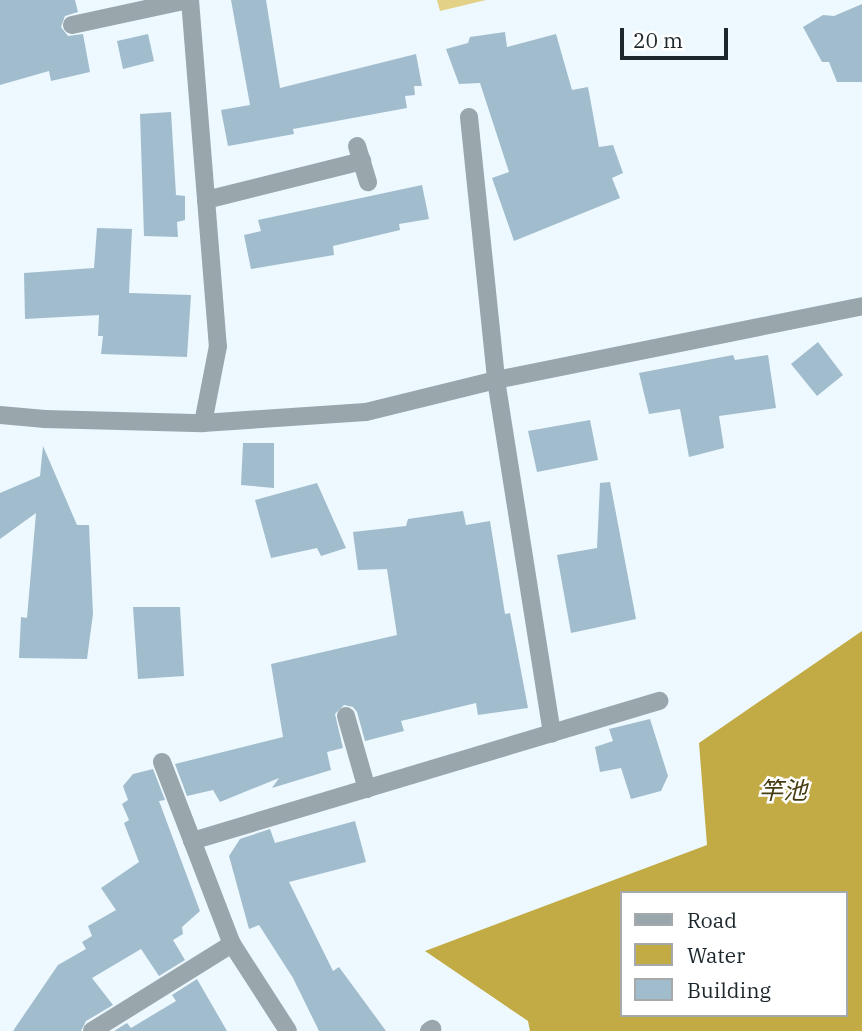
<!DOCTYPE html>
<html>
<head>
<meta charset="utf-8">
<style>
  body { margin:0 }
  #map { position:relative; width:862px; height:1031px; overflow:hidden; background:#edf8ff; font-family:"IBM Plex Serif","Noto Sans JP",serif }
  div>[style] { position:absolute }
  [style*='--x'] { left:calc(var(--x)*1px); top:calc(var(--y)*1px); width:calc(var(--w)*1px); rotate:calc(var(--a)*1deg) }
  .green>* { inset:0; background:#e3d187 }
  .water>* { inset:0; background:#c2aa44 }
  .building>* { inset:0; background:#a1bdcd }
  .minor>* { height:18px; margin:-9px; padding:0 9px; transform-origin:9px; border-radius:9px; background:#99a6ac }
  span { translate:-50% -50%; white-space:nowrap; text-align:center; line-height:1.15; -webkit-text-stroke:5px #fff; paint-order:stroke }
  .water-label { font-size:24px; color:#463c11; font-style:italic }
  .legend { position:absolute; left:620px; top:891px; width:228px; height:126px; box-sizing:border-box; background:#fff; border:2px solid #a4a9ab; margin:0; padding:9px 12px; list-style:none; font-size:21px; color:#1c272d }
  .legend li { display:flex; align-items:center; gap:14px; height:35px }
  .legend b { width:35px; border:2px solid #a4a9ab }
  .scale { position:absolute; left:620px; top:28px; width:108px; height:32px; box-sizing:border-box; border:4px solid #1c272d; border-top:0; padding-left:9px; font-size:21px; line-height:24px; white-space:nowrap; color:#1c272d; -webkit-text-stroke:5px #fff; paint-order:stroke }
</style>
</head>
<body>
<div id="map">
  <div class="green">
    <i style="clip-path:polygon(437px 0,486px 0,440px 11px)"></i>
  </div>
  <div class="water">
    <i style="clip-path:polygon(evenodd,862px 631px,862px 1031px,530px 1031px,528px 1021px,425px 951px,707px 845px,699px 743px,862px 631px,622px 893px,846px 893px,846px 1015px,622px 1015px,622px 893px)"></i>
  </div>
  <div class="building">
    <i style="clip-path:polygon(0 0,75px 0,78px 12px,65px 16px,61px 27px,68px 36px,83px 34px,90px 72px,51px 81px,49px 71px,0 85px)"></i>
    <i style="clip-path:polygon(231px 0,266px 0,280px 88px,416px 54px,422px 86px,414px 86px,415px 95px,405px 96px,407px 108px,293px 129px,294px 134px,228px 146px,221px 110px,250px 105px)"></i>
    <i style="clip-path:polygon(862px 4px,862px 82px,837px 82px,829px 62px,822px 62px,803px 27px,823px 15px,834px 16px)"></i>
    <i style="clip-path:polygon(505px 32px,507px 47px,556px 34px,572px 90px,588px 87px,599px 147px,613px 145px,623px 173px,612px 178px,620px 198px,514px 241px,492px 178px,509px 172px,480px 83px,459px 84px,446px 49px,468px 43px,470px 37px)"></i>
    <i style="clip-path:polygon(148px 34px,154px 61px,123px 69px,117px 41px)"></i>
    <i style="clip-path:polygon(171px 112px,176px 195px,185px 196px,185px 220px,177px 222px,178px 237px,144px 236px,140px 114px)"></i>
    <i style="clip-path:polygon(422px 185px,429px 219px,399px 224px,400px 230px,333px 246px,334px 255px,251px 269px,244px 235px,261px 231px,258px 220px)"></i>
    <i style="clip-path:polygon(97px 228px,132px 229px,129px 293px,191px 295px,187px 357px,101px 354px,103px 336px,98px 336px,99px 315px,25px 319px,24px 273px,94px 268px)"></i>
    <i style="clip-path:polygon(818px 342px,843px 375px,817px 396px,791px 364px)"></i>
    <i style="clip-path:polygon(733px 355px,735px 360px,768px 355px,776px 408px,719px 416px,724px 448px,689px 457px,680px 409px,649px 414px,639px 373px)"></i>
    <i style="clip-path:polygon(590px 420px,598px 460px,537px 472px,528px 431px)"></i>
    <i style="clip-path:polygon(243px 443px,274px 443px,274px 488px,241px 485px)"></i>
    <i style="clip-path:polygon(43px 446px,77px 525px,89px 525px,93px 614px,87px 659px,19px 658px,21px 617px,27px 618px,36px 513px,0 539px,0 493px,40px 476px)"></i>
    <i style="clip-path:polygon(610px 482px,636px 619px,571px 633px,557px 555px,597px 548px,600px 483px)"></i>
    <i style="clip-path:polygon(317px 483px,346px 548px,321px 556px,317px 548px,271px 558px,255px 500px)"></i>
    <i style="clip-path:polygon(463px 511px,466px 525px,490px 521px,505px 614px,510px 613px,528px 708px,478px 715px,476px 703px,401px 721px,404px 731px,365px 741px,357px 712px,353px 707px,344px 705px,335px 714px,343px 748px,327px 752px,331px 770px,272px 788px,279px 778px,220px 802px,213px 790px,187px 796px,175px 764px,283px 737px,271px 664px,397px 635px,387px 569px,358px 570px,353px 532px,406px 526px,408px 519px)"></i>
    <i style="clip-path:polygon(133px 607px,180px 607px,184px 676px,138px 679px)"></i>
    <i style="clip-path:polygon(650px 719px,668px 776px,661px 791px,631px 799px,621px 768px,600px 772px,595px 747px,613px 741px,609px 729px)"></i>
    <i style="clip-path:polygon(153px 769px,165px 800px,159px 801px,200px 911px,182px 927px,183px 934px,173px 940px,185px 960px,159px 976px,141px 949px,92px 978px,113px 1005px,86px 1021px,81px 1031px,13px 1031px,58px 965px,86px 949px,82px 942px,92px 936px,88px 926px,116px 910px,101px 888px,139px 862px,124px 823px,129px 820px,122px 804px,128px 800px,123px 786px,133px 774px)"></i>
    <i style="clip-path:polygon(355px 821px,366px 862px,289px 882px,333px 971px,339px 967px,386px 1031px,319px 1031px,293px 978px,259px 925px,249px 929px,229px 856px,240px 839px,270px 829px,275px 843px)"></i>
    <i style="clip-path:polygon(197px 979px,227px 1031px,114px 1031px,127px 1023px,131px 1028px,176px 1001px,172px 995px)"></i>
  </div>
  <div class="minor">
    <i style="--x:190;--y:0;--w:347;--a:85.4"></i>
    <i style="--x:218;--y:346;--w:78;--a:101"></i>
    <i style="--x:72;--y:25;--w:119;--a:-12.2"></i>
    <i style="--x:469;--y:117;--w:264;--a:84.1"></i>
    <i style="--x:496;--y:380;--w:358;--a:81"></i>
    <i style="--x:357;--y:146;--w:38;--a:73"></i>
    <i style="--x:206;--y:200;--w:161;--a:-14"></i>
    <i style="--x:0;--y:415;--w:45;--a:5.1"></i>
    <i style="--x:45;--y:419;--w:158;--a:1.5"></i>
    <i style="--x:203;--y:423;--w:163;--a:-3.9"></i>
    <i style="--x:366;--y:412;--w:134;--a:-13.8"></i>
    <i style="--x:496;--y:380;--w:373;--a:-11.4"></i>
    <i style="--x:346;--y:716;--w:76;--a:74"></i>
    <i style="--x:162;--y:762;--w:195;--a:69"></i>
    <i style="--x:232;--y:944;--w:103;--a:57.2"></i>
    <i style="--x:192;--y:841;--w:488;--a:-16.7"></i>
    <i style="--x:92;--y:1031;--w:165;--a:-31.9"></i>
    <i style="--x:429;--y:1031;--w:4;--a:-34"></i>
  </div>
  <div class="water-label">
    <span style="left:783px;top:791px">竿池</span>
  </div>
  <ul class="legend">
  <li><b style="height:9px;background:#99a6ac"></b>Road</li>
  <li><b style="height:19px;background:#c2aa44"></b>Water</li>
  <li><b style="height:19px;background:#a1bdcd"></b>Building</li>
  </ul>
  <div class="scale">20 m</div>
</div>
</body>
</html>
